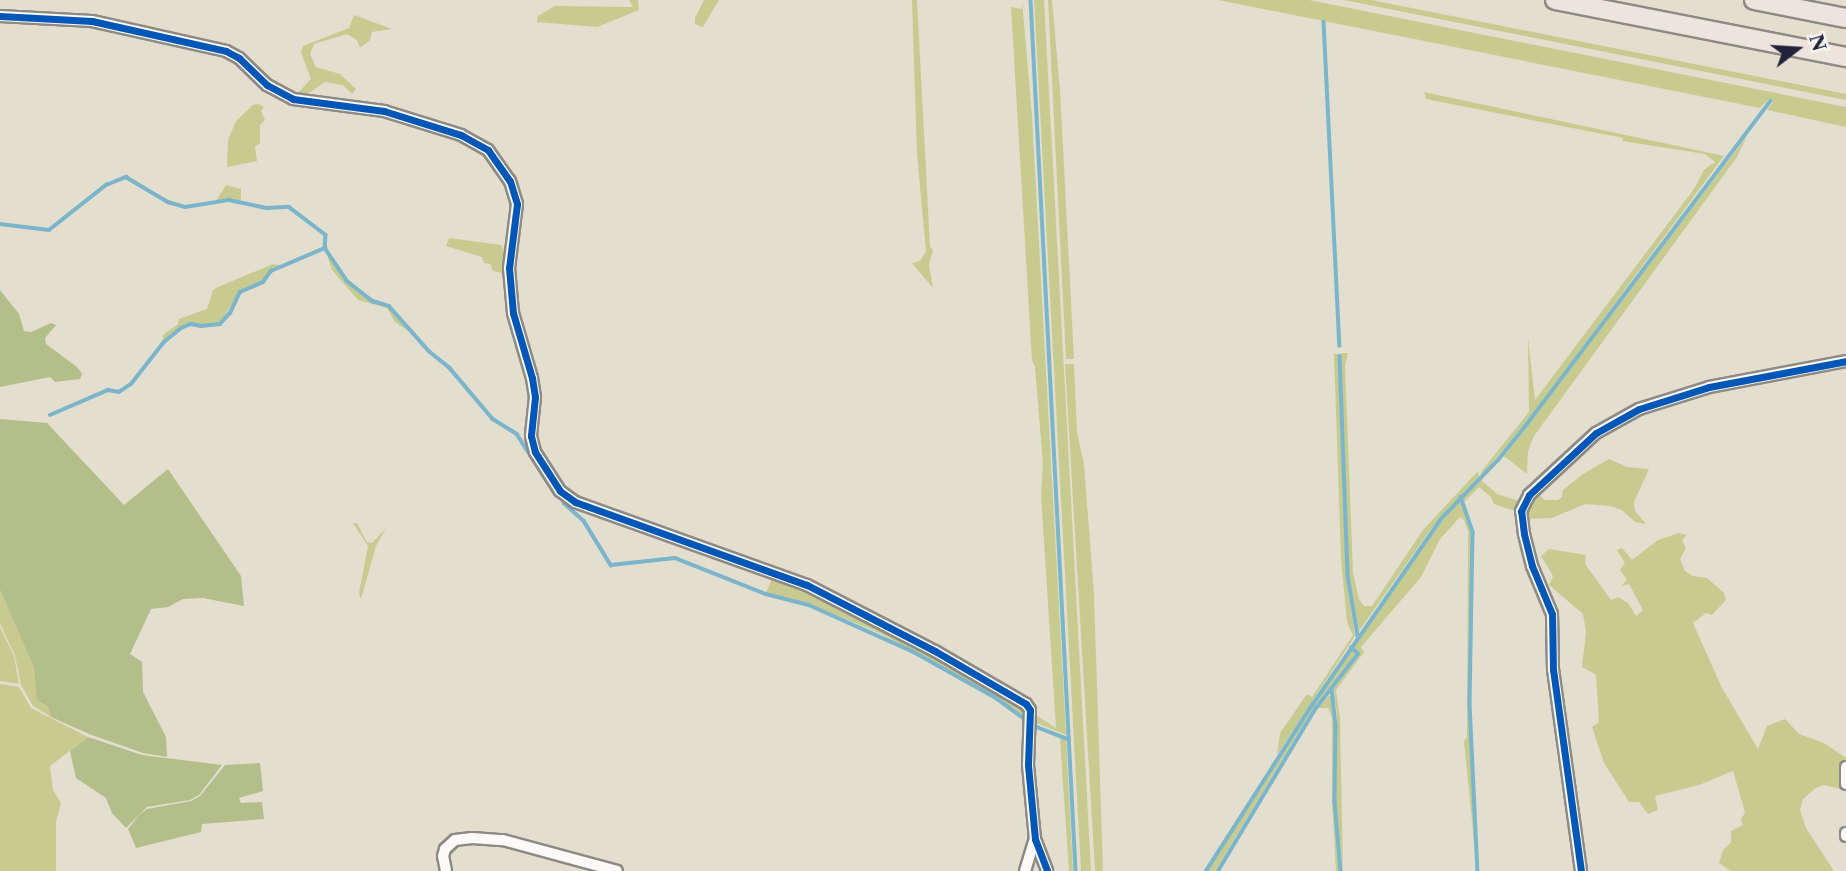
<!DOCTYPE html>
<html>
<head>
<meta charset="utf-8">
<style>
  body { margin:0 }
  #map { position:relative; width:1846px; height:871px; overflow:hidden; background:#e4dece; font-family:"Libre Caslon Text",serif }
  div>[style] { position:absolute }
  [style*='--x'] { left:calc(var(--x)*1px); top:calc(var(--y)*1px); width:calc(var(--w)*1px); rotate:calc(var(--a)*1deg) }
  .green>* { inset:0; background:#c7cb90 }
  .forest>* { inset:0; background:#b3be8b }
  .stream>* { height:3.5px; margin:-1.75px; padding:0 1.75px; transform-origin:1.75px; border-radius:1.75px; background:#7ab5cb }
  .roads { filter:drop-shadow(2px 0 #8d8a85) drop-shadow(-2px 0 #8d8a85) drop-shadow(0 2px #8d8a85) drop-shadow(0 -2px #8d8a85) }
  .minor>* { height:10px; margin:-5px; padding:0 5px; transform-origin:5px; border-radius:5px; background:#fbfaf8 }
  .motorway>* { height:18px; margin:-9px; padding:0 9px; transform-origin:9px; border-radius:9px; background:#ede5dc }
  .cycleway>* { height:7px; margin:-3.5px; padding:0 3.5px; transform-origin:3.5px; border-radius:3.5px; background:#0057b8 }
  span { translate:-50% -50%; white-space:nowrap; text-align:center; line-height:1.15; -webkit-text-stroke:5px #f6f6f2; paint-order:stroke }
  .north { position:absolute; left:1762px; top:14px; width:70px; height:70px; -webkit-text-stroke:5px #f6f6f2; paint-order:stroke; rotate:73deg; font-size:19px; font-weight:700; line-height:28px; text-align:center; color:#22223b }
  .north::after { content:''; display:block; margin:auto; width:24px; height:32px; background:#22223b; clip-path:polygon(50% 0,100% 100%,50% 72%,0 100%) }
</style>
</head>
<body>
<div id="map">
  <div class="green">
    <i style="clip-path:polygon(629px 0,638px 0,639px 10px,597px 27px,537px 22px,538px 16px,555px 6px,633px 7px)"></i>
    <i style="clip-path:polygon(704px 0,719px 0,703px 27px,695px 24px,695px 18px)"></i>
    <i style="clip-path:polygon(912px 0,917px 0,930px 247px,933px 250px,929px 265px,933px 288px,912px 263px,920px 261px,926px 251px,917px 154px)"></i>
    <i style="clip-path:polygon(1022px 0,1032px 116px,1066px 735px,1032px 721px,1033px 713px,1056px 728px,1041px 494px,1043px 464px,1035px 367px,1032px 360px,1011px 7px,1022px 9px)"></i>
    <i style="clip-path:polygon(1034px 0,1044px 0,1091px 871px,1081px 871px)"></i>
    <i style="clip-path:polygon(1048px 0,1052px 0,1060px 90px,1074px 359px,1066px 359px)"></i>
    <i style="clip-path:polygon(1218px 0,1309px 0,1846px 107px,1846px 127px,1767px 110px,1773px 102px,1768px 100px,1760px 108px)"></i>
    <i style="clip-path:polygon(1344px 0,1371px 0,1846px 94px,1846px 100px)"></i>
    <i style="clip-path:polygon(354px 15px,392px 29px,372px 32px,370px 40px,360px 48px,357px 40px,347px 34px,314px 44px,310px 54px,316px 67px,340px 74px,356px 89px,352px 94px,343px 85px,325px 82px,300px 99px,294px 97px,311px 79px,301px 52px,303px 46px,349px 28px)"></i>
    <i style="clip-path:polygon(1424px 92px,1724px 156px,1529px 419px,1482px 475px,1481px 472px,1529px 412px,1528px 338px,1535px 400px,1694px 189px,1704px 170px,1715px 162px,1705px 154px,1622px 141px,1623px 138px,1426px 99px)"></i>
    <i style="clip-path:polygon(259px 104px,264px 107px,261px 111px,265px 120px,260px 125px,260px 143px,255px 147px,257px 161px,227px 167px,228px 140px,236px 121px,253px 105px)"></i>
    <i style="clip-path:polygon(1747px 136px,1737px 157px,1534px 436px,1528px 451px,1527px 474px,1504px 456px)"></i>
    <i style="clip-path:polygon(226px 185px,241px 189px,241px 200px,216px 201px)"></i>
    <i style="clip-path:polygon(449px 238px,501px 245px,508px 258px,507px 268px,502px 273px,493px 271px,490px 264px,484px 263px,482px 257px,446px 246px)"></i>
    <i style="clip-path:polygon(325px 249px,346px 282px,362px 295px,388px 307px,408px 331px,395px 322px,387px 308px,358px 300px,332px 270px)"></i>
    <i style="clip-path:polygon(273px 264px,283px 266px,271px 270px,263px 281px,240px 291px,220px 323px,201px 325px,191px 323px,163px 342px,163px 335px,178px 324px,179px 319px,207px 309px,213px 290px,218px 287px)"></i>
    <i style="clip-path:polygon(1341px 353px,1348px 353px,1345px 366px,1353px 573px,1359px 599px,1364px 606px,1372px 606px,1423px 530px,1478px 471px,1479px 477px,1431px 529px,1359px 631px,1349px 576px)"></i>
    <i style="clip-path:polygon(1334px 354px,1338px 354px,1346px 577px,1355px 636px,1277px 755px,1280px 733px,1307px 694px,1312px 697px,1353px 635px,1347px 622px,1341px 558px)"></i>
    <i style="clip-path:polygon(1065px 364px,1074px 364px,1077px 432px,1084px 464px,1094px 594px,1103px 871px,1095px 871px)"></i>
    <i style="clip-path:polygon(1609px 459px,1627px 467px,1649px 469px,1634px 502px,1635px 511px,1646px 524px,1635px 522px,1622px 510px,1610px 506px,1585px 504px,1552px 518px,1526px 519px,1537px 493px,1545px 500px,1558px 500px,1562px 497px,1563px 490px,1583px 474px)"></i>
    <i style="clip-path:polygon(1481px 480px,1497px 494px,1519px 501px,1518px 511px,1549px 612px,1550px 671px,1547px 619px,1524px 559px,1515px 511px,1494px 504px,1491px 497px,1479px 487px,1464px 502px,1463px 498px)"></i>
    <i style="clip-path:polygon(1461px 499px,1472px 532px,1469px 704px,1477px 871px,1464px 741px,1467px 737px,1468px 531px,1464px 520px,1460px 517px,1440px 539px,1421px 577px,1361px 647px,1364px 652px,1336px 690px,1340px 719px,1343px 871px,1336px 800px,1337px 717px,1334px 688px,1360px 654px,1352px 648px,1359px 637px,1442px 520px)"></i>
    <i style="clip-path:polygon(353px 523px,357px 523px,367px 542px,372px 543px,386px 528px,376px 546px,361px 599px,359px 593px,368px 546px)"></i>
    <i style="clip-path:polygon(1679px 533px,1687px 535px,1682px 540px,1686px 548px,1680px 559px,1685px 571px,1693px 576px,1707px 578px,1724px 593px,1726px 600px,1712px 615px,1706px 613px,1693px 623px,1722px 688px,1758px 749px,1767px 726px,1785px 719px,1799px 734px,1824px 743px,1846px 758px,1841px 773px,1845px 790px,1824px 785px,1816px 788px,1803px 799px,1800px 810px,1806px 828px,1834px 871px,1731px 871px,1719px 863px,1723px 850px,1731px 842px,1731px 831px,1743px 825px,1741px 820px,1745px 812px,1733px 771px,1699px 785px,1655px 796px,1658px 810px,1648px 814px,1639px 802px,1629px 802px,1604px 763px,1592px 727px,1599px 722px,1596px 675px,1582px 667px,1586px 632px,1583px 614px,1549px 585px,1553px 576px,1541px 556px,1549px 549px,1586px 555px,1585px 564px,1611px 600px,1618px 597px,1628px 603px,1636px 616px,1643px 610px,1629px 584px,1621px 586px,1627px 580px,1620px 570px,1625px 563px,1617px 550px,1622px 548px,1632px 560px,1658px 540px)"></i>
    <i style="clip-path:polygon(773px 576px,806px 587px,934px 653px,1028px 711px,1025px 718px,996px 698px,880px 633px,809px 604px,766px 593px)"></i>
    <i style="clip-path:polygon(0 590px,34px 668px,41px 703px,48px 707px,51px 717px,33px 706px,21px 685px,15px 656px,0 623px)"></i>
    <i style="clip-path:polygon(0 627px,14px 656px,19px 684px,0 681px)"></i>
    <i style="clip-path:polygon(1351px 650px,1356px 654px,1314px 707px,1215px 871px,1208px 871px,1313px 704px)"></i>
    <i style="clip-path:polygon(0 684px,19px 687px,31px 708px,88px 737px,50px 766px,53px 790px,61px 803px,56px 822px,56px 871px,0 871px)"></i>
    <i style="clip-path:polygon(1332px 693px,1335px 728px,1334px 802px,1339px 871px,1336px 871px,1332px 801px,1332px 717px,1328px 708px,1318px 708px)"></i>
    <i style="clip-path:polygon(1060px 739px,1066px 740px,1073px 871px,1069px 871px)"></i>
  </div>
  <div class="forest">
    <i style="clip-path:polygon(0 290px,19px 314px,24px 331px,31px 332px,51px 323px,56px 325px,45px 338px,46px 344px,77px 367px,82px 374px,80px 379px,55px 382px,50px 377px,0 387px)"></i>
    <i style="clip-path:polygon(0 419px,47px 423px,124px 505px,168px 469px,241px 576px,244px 606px,203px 598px,183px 599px,168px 607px,151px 609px,130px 654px,142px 662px,143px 692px,166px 737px,167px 757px,143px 753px,89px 734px,51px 717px,48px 707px,37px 700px,34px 668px,0 590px)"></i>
    <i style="clip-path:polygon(88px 737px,142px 755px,222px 765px,199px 795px,190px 800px,147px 807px,126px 828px,112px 813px,106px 798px,76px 778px,70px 751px)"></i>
    <i style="clip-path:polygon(260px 763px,263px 791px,239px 798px,241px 803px,262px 802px,264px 819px,202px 824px,201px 832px,136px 848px,128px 829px,140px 814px,147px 809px,191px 801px,200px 796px,225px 765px)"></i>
  </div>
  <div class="stream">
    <i style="--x:1031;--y:0;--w:872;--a:87.04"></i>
    <i style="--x:1324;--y:22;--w:324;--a:87.2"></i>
    <i style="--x:0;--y:224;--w:49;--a:7"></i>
    <i style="--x:49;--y:230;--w:73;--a:-38.3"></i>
    <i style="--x:106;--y:185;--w:22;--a:-22"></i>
    <i style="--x:126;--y:177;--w:49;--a:30.8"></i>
    <i style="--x:168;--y:202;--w:18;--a:16"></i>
    <i style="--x:185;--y:207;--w:45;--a:-9"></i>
    <i style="--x:229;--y:200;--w:39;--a:12"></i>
    <i style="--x:267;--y:208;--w:22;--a:-3"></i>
    <i style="--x:289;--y:207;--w:46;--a:37.1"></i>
    <i style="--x:326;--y:235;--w:13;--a:94"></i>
    <i style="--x:1340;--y:356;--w:220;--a:87.9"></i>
    <i style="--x:1348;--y:576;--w:61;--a:80.5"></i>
    <i style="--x:50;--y:415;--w:63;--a:-23.3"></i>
    <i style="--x:108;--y:390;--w:11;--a:10"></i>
    <i style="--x:119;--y:392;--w:14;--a:-34"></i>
    <i style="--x:131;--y:384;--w:53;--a:-51.8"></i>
    <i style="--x:164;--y:342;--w:22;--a:-39"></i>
    <i style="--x:181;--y:328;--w:11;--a:-22"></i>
    <i style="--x:191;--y:324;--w:10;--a:11"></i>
    <i style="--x:201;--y:326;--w:19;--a:-6"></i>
    <i style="--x:220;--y:324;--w:15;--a:-48"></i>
    <i style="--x:230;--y:313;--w:23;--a:-65"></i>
    <i style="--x:240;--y:292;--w:25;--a:-23"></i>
    <i style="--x:263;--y:282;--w:14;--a:-54"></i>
    <i style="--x:271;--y:271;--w:59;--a:-23.1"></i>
    <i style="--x:325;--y:248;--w:40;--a:56"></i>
    <i style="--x:347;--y:281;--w:33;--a:38"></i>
    <i style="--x:373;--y:301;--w:17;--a:17"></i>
    <i style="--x:389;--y:306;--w:60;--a:48.4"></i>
    <i style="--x:429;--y:351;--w:26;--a:39"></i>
    <i style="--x:449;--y:367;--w:68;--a:49.8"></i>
    <i style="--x:493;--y:419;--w:28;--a:32"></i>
    <i style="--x:517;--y:434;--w:72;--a:57.4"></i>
    <i style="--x:1461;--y:497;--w:37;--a:71"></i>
    <i style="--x:1473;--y:532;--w:172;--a:91"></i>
    <i style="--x:1470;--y:704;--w:167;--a:87.3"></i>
    <i style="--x:564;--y:503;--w:27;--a:42"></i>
    <i style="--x:584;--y:521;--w:52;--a:58.5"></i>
    <i style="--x:611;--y:565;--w:64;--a:-6.2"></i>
    <i style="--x:675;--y:558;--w:98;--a:21.6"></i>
    <i style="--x:766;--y:594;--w:44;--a:14.3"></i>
    <i style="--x:809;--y:605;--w:113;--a:24.1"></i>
    <i style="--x:912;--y:651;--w:96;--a:29.2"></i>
    <i style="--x:996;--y:698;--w:36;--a:36"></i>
    <i style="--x:1332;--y:688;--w:39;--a:84"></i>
    <i style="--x:1336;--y:727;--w:74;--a:90.8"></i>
    <i style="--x:1335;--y:801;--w:70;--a:85.1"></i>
    <i style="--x:1034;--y:726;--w:36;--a:21"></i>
    <i style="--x:1206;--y:871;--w:198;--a:-57.4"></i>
    <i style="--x:1313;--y:704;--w:225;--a:-55.3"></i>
    <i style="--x:1441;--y:519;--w:82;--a:-46"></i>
    <i style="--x:1498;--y:460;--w:46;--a:-51.1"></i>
    <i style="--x:1527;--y:424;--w:404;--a:-53"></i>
    <i style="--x:1218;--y:871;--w:190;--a:-59"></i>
    <i style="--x:1316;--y:708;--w:68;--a:-52.1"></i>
    <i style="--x:1358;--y:654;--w:9;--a:-139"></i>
  </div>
  <div class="roads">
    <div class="minor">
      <i style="--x:0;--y:16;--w:92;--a:3.1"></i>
      <i style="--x:92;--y:21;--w:137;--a:12.6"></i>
      <i style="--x:226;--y:51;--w:15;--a:28"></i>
      <i style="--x:239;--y:58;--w:39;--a:44"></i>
      <i style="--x:267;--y:85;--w:30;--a:28"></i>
      <i style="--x:293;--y:99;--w:92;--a:7.5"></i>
      <i style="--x:384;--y:111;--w:81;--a:17.3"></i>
      <i style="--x:461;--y:135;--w:31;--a:29"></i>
      <i style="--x:488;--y:150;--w:38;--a:55"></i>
      <i style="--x:510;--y:181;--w:24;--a:73"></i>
      <i style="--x:517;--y:204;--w:64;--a:97.1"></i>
      <i style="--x:509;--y:268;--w:45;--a:84.9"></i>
      <i style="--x:513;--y:313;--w:68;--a:73.7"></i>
      <i style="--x:532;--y:378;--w:19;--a:81"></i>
      <i style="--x:535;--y:397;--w:39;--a:96"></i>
      <i style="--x:531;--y:436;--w:16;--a:76"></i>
      <i style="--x:535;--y:452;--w:46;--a:57.3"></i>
      <i style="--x:560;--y:491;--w:19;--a:36"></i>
      <i style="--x:575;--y:502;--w:246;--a:19.7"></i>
      <i style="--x:807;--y:585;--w:144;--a:27.3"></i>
      <i style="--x:935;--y:651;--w:105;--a:30.2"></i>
      <i style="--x:1026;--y:704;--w:7;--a:56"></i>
      <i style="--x:1030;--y:710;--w:55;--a:92.1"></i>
      <i style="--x:1028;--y:765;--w:74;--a:84.6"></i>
      <i style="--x:1035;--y:839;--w:34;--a:69"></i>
      <i style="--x:1846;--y:767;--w:17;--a:90"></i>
      <i style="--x:1846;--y:833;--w:3;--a:90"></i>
      <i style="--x:446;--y:871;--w:15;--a:-101"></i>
      <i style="--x:443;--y:856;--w:7;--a:-74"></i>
      <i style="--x:445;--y:849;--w:13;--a:-42"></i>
      <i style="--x:455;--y:840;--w:17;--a:-7"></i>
      <i style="--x:472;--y:838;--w:31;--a:4"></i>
      <i style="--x:503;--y:840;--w:118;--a:15.2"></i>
      <i style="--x:1025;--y:871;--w:34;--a:-73"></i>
      <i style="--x:1581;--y:871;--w:203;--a:-97.9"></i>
      <i style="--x:1553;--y:670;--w:56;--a:-91"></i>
      <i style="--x:1552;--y:614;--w:52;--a:-112.6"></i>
      <i style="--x:1532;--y:566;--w:33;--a:-104"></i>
      <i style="--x:1524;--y:534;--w:23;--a:-97"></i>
      <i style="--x:1521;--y:511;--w:18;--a:-63"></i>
      <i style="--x:1529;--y:495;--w:91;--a:-42.8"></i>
      <i style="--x:1596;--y:433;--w:49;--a:-29.2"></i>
      <i style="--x:1639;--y:409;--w:73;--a:-17.4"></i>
      <i style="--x:1709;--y:387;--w:139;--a:-10.7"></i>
    </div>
    <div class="motorway">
      <i style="--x:1555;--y:0;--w:297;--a:11.1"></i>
      <i style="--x:1754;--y:0;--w:94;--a:11.1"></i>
    </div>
  </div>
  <div class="cycleway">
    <i style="--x:0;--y:16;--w:92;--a:3.1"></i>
    <i style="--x:92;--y:21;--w:137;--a:12.6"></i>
    <i style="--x:226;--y:51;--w:15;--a:28"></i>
    <i style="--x:239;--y:58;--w:39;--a:44"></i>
    <i style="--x:267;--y:85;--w:30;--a:28"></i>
    <i style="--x:293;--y:99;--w:92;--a:7.5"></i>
    <i style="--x:384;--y:111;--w:81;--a:17.3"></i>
    <i style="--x:461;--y:135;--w:31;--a:29"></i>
    <i style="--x:488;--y:150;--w:38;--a:55"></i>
    <i style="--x:510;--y:181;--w:24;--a:73"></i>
    <i style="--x:517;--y:204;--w:64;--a:97.1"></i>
    <i style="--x:509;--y:268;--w:45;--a:84.9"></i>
    <i style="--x:513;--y:313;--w:68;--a:73.7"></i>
    <i style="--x:532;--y:378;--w:19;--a:81"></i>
    <i style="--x:535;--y:397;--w:39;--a:96"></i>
    <i style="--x:531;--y:436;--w:16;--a:76"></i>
    <i style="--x:535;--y:452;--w:46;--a:57.3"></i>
    <i style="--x:560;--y:491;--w:19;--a:36"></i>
    <i style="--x:575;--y:502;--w:246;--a:19.7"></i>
    <i style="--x:807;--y:585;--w:144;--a:27.3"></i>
    <i style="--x:935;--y:651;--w:105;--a:30.2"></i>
    <i style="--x:1026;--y:704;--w:7;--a:56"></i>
    <i style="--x:1030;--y:710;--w:55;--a:92.1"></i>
    <i style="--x:1028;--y:765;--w:74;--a:84.6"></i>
    <i style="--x:1035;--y:839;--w:34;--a:69"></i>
    <i style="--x:1581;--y:871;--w:203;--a:-97.9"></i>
    <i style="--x:1553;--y:670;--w:56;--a:-91"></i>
    <i style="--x:1552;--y:614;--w:52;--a:-112.6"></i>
    <i style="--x:1532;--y:566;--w:33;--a:-104"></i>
    <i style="--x:1524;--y:534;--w:23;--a:-97"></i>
    <i style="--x:1521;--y:511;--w:18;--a:-63"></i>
    <i style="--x:1529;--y:495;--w:91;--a:-42.8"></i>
    <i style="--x:1596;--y:433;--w:49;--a:-29.2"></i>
    <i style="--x:1639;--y:409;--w:73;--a:-17.4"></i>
    <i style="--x:1709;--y:387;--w:139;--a:-10.7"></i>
  </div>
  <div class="north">N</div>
</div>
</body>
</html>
